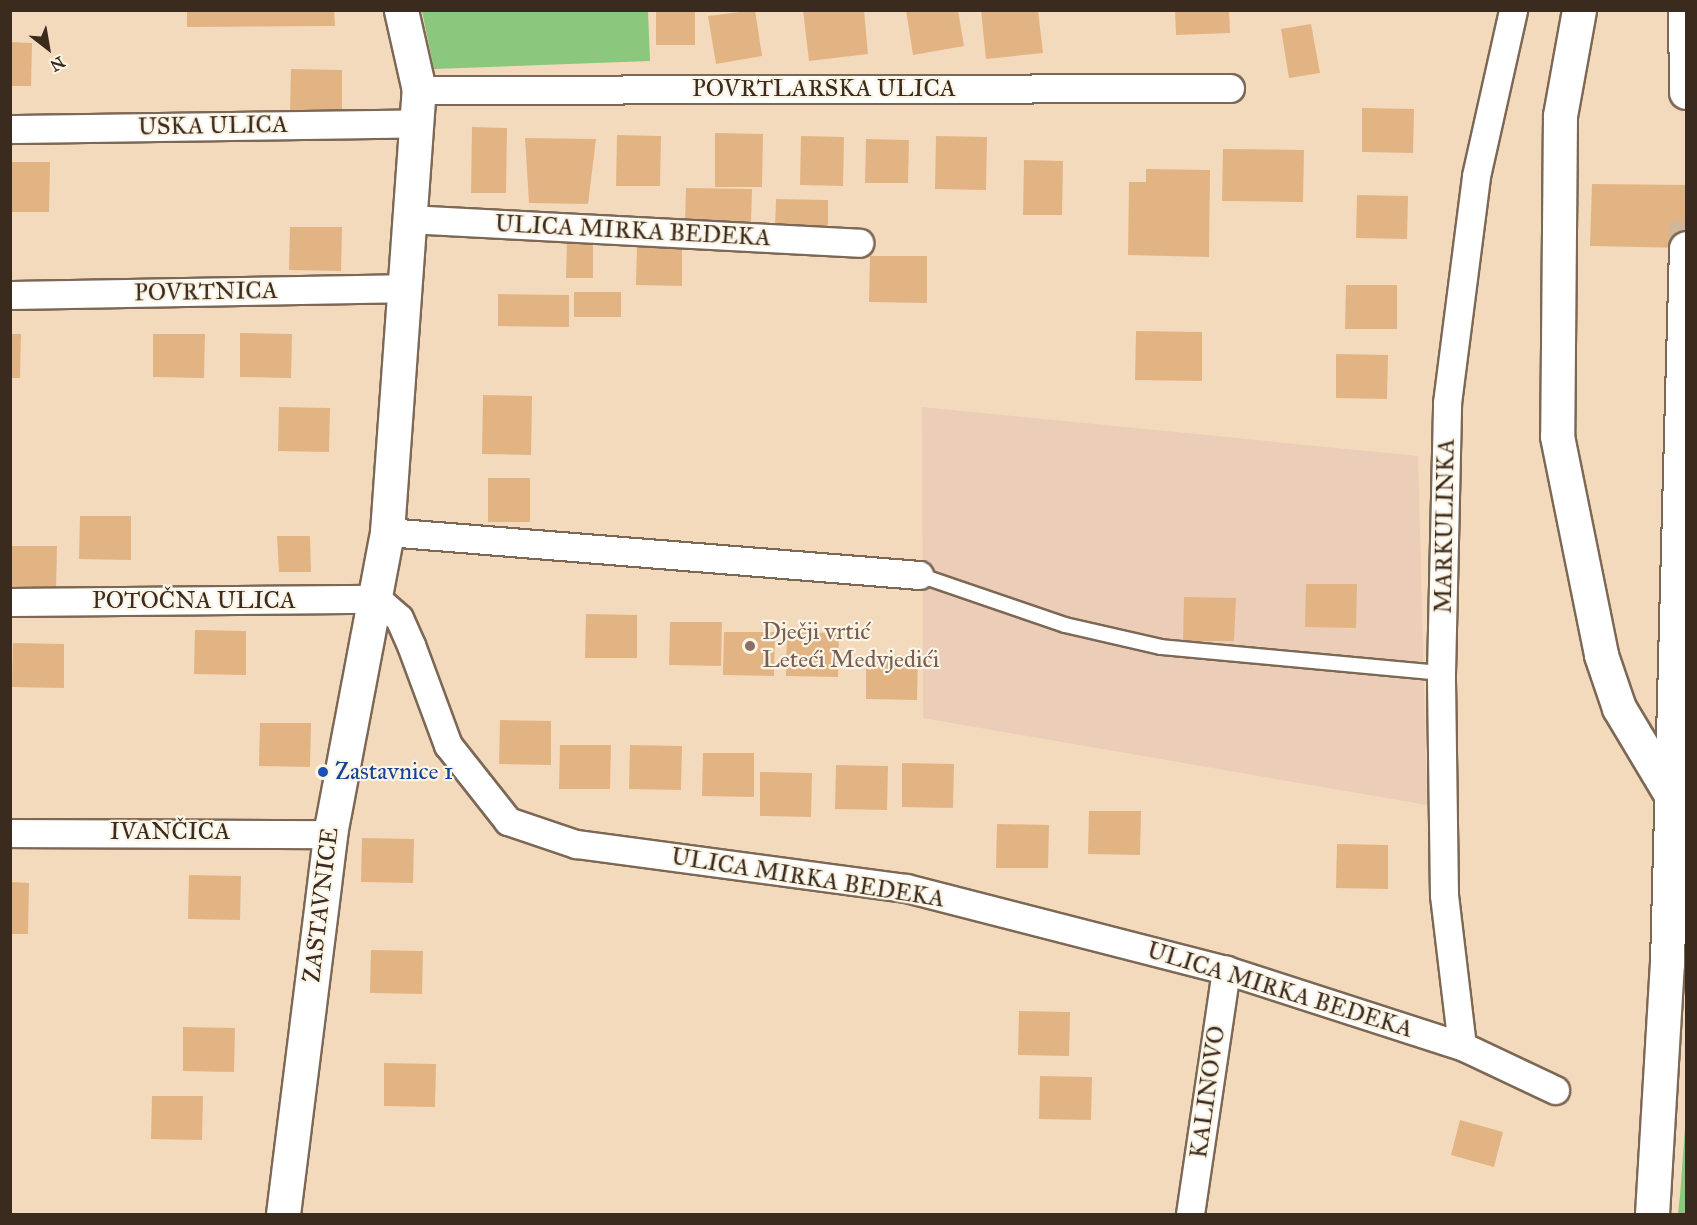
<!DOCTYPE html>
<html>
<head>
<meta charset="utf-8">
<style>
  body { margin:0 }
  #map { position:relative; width:1697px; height:1225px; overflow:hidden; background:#f4dabc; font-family:"IM FELL Great Primer",serif }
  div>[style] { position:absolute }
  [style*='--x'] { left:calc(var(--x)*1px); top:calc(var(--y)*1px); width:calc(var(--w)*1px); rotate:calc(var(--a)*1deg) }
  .built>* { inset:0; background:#ebcdb8 }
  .green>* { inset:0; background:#8bc87d }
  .building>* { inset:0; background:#e2b484 }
  .motorway-tunnel>* { height:33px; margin-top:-16.5px; transform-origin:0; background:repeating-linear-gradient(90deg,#cfb79c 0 33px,transparent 0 49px) }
  .roads { filter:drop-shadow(2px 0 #7c6855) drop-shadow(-2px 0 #7c6855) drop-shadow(0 2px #7c6855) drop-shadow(0 -2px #7c6855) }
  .service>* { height:14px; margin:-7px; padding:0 7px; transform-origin:7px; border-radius:7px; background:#fff }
  .minor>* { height:27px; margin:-13.5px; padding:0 13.5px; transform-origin:13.5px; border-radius:13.5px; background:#fff }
  .secondary>* { height:33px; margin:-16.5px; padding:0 16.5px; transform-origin:16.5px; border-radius:16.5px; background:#fff }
  .motorway>* { height:33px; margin:-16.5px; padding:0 16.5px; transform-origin:16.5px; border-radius:16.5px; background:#fff }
  .dots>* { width:16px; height:16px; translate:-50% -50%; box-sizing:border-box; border:3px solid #fcf5e5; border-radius:50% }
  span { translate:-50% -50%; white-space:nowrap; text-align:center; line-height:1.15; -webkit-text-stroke:4.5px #fcf5e5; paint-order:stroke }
  .street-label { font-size:24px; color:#3b2a1e }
  .education-label { font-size:24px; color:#785e54 }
  .left { translate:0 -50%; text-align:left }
  .transit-label { font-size:24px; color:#164399 }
  .frame { position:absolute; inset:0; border:12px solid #3b2a1e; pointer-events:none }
  .north { position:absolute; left:18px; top:18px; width:60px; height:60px; -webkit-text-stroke:4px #fcf5e5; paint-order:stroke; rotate:149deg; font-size:16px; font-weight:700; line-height:24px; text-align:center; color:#3b2a1e }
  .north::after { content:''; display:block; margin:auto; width:21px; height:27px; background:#3b2a1e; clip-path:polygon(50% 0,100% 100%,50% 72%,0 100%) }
</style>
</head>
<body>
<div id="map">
  <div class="built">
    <i style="clip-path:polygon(922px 407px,1418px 456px,1427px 805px,923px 718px)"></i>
  </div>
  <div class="green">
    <i style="clip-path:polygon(422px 11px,648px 11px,650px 61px,434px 69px)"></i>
    <i style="clip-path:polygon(1686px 1114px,1686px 1214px,1678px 1214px,1680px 1195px)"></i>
  </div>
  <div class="building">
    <i style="clip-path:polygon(187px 10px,334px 10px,335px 26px,187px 27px)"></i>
    <i style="clip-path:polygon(656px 10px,695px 10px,695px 45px,656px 45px)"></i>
    <i style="clip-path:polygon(755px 10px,762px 56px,716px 64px,708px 16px)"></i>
    <i style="clip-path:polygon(803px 10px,864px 10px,868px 54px,809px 61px)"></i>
    <i style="clip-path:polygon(906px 10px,958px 10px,964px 46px,913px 55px)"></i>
    <i style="clip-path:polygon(981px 10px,1038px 10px,1043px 53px,986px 59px)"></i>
    <i style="clip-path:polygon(1175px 10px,1229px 10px,1230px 33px,1176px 35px)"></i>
    <i style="clip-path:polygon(1311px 24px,1320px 73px,1289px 78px,1281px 29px)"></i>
    <i style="clip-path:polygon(10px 42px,32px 43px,31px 86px,10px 86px)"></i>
    <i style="clip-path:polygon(291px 69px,342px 70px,342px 114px,290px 113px)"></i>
    <i style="clip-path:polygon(1362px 108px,1414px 109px,1413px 153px,1362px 152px)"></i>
    <i style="clip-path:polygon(472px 127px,507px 128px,506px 193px,471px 193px)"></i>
    <i style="clip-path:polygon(715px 133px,763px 134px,762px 187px,715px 187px)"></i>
    <i style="clip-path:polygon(617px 135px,661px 136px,660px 186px,616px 186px)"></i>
    <i style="clip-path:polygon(801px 136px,844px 137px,843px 186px,800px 185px)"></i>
    <i style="clip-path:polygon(936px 136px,987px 137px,986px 190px,935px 189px)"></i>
    <i style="clip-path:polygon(525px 138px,596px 139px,588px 204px,529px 203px)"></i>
    <i style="clip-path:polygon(866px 139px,909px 140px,908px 183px,865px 183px)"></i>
    <i style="clip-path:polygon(1223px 149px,1304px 150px,1303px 202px,1222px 201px)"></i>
    <i style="clip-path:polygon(1024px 160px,1063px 161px,1062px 215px,1023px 215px)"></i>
    <i style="clip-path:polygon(10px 162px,50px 162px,49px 212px,10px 212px)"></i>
    <i style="clip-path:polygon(1146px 169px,1210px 170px,1209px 257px,1128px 255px,1129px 182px,1146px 182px)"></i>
    <i style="clip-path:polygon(1592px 184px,1686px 185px,1686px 248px,1590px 246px)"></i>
    <i style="clip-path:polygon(686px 188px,752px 189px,751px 223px,685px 222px)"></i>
    <i style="clip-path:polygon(1357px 195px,1408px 196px,1407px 239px,1356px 238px)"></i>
    <i style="clip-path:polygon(776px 199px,828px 200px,828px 229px,775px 228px)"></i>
    <i style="clip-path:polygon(290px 227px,342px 227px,341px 271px,289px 270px)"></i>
    <i style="clip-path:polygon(567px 240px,593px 240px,593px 278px,566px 278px)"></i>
    <i style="clip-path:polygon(637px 245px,682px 246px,682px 286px,636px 285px)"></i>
    <i style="clip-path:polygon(870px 256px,927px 256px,927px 303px,869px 302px)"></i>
    <i style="clip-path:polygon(1346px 285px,1397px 285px,1397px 329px,1345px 329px)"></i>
    <i style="clip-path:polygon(574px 292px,621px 292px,621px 317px,574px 317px)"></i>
    <i style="clip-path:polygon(498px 294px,569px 295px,569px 327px,498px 326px)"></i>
    <i style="clip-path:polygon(1136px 331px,1202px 332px,1202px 381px,1135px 380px)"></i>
    <i style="clip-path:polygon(240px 333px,292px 334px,291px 378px,240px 377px)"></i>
    <i style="clip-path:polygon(10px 334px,21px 334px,20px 378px,10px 378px)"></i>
    <i style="clip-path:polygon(153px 334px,205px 334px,204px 378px,153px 377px)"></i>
    <i style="clip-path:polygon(1336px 354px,1388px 355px,1387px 399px,1336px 398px)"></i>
    <i style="clip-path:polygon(483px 395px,532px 396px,531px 455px,482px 454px)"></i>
    <i style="clip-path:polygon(279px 407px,330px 408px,329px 452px,278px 451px)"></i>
    <i style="clip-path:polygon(488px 478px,530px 478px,530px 522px,488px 522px)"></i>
    <i style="clip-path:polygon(80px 516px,131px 516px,131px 560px,79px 559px)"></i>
    <i style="clip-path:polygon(277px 536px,310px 536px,311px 572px,279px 572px)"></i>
    <i style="clip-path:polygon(10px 546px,57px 546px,56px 590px,10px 589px)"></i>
    <i style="clip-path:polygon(1306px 584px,1357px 584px,1356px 628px,1305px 627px)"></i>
    <i style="clip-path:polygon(1184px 597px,1236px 598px,1234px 641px,1183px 641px)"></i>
    <i style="clip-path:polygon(586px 614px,637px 615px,637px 658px,585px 658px)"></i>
    <i style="clip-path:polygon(670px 622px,722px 622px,721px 666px,669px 665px)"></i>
    <i style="clip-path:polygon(195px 630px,246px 631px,246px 675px,194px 674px)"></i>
    <i style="clip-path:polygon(724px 632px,775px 632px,774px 676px,723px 675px)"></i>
    <i style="clip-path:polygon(787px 632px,839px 633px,838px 677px,786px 676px)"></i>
    <i style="clip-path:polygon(13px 643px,64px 644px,64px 688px,12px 687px)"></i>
    <i style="clip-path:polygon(866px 655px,918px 656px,917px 700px,866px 699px)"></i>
    <i style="clip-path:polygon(500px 720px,551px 721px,551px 765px,499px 764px)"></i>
    <i style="clip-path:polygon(260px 723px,311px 723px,310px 767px,259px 766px)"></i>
    <i style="clip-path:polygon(560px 745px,611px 745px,610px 789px,559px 789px)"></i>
    <i style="clip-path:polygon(630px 745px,682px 746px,681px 790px,629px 789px)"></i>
    <i style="clip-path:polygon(703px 753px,754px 753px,754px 797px,702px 796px)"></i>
    <i style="clip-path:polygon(902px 763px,954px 764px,953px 808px,902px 807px)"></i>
    <i style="clip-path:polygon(836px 765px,888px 766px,887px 810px,835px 809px)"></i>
    <i style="clip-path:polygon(760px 772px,812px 773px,811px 817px,760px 816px)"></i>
    <i style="clip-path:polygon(1089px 811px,1141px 811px,1140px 855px,1088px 854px)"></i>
    <i style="clip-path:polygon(997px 824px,1049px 825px,1048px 868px,996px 868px)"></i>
    <i style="clip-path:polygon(362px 838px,414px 839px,413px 883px,361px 882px)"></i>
    <i style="clip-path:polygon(1337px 844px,1388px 845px,1388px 889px,1336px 888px)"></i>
    <i style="clip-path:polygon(189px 875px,241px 876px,240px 920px,188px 919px)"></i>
    <i style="clip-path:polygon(10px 882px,29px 883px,28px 934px,10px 934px)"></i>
    <i style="clip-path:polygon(371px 950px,423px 951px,422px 994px,370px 993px)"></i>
    <i style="clip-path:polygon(1019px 1011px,1070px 1012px,1069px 1056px,1018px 1055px)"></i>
    <i style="clip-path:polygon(183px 1027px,235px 1028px,234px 1072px,183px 1071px)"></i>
    <i style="clip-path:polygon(384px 1063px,436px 1064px,435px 1107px,384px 1106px)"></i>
    <i style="clip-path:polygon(1040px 1076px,1092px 1077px,1091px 1120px,1039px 1119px)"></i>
    <i style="clip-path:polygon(152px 1096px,203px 1096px,202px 1140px,151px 1139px)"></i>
    <i style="clip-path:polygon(1460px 1120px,1503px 1132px,1494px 1167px,1451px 1155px)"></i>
  </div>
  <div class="motorway-tunnel">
    <i style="--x:1686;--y:248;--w:27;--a:-90"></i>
  </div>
  <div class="roads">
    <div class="service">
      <i style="--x:919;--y:575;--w:154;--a:18.9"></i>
      <i style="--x:1065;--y:625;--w:98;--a:12.9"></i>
      <i style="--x:1161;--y:647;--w:281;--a:5.3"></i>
    </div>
    <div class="minor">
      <i style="--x:419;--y:90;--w:811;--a:-0.14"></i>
      <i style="--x:10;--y:129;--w:405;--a:-0.8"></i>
      <i style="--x:407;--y:219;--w:453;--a:3"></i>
      <i style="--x:10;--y:295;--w:392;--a:-1"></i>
      <i style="--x:387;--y:532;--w:534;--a:4.62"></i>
      <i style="--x:10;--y:602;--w:367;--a:-0.5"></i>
      <i style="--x:377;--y:599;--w:29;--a:41"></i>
      <i style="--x:399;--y:618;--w:30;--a:66"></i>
      <i style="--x:411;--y:645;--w:107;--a:69.7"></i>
      <i style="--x:448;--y:745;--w:97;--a:51.7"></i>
      <i style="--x:508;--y:821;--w:72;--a:18.7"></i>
      <i style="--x:576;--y:844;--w:333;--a:7.6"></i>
      <i style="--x:906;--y:888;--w:330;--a:14.4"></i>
      <i style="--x:1226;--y:970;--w:248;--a:17.9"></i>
      <i style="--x:1462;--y:1046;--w:103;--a:25.3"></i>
      <i style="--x:10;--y:833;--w:320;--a:0.2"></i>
      <i style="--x:1462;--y:1046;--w:152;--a:-96.8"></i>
      <i style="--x:1444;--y:895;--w:222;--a:-90.8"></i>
      <i style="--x:1441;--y:673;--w:270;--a:-88.7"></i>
      <i style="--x:1447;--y:403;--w:229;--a:-82.7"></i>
      <i style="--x:1476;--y:176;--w:170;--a:-77.4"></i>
      <i style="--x:1190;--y:1214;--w:247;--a:-81.6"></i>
    </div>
    <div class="secondary">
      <i style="--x:283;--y:1214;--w:383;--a:-82.9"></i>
      <i style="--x:330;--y:834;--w:307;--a:-79.3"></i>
      <i style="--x:387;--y:532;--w:443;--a:-85.9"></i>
      <i style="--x:419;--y:90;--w:82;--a:-102.7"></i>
    </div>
    <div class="motorway">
      <i style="--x:1579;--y:10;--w:108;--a:100.2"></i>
      <i style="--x:1560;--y:116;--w:320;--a:90.5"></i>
      <i style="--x:1557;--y:436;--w:223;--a:78.6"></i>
      <i style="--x:1601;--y:655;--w:56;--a:71.2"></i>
      <i style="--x:1619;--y:708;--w:101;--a:59.1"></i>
      <i style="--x:1685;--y:10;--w:82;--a:89.3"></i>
      <i style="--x:1652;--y:1214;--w:251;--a:-86.6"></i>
      <i style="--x:1667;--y:963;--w:715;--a:-88.48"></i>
    </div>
  </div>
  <div class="dots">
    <i style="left:750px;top:646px;background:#8d6e63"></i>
    <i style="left:323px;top:772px;background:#1a4fb4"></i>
  </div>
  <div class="street-label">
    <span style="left:824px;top:89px">POVRTLARSKA ULICA</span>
    <span style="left:213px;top:126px;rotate:-1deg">USKA ULICA</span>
    <span style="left:633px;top:231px;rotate:3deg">ULICA MIRKA BEDEKA</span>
    <span style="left:206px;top:292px;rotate:-1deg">POVRTNICA</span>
    <span style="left:1445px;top:526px;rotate:-89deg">MARKULINKA</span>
    <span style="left:194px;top:601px">POTOČNA ULICA</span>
    <span style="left:170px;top:832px">IVANČICA</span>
    <span style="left:808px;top:878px;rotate:9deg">ULICA MIRKA BEDEKA</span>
    <span style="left:321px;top:905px;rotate:-83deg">ZASTAVNICE</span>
    <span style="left:1280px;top:990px;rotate:17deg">ULICA MIRKA BEDEKA</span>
    <span style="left:1208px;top:1092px;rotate:-82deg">KALINOVO</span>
  </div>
  <div class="education-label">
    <span class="left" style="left:762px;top:646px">Dječji vrtić<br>Leteći Medvjedići</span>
  </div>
  <div class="transit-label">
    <span class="left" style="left:335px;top:772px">Zastavnice 1</span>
  </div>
  <div class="frame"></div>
  <div class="north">N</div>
</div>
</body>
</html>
